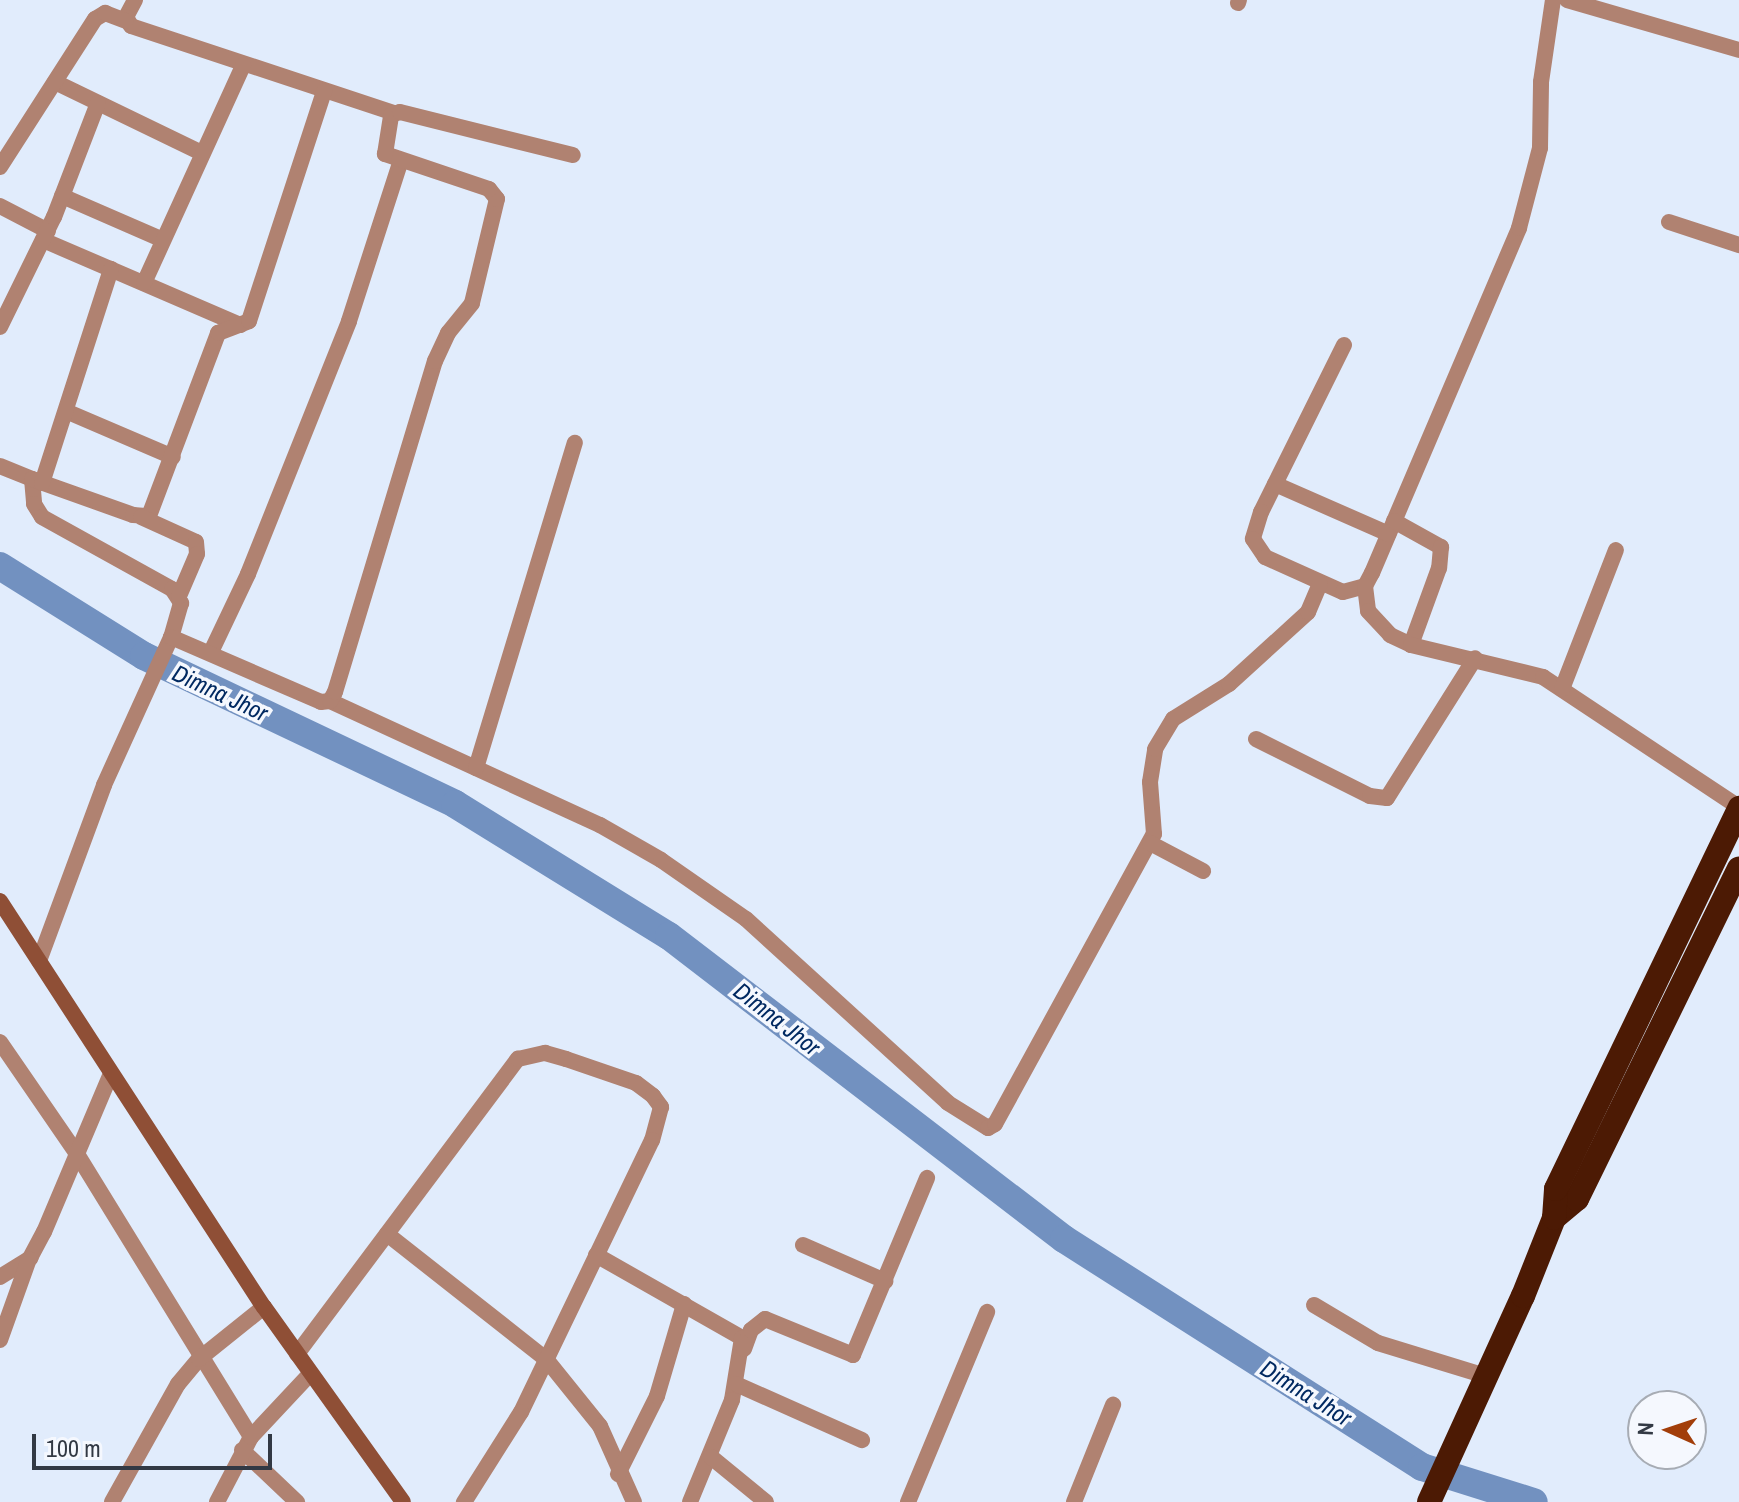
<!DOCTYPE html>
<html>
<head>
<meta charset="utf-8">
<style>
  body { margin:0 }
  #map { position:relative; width:1739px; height:1502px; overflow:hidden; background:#e1ecfc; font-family:"Archivo Narrow",sans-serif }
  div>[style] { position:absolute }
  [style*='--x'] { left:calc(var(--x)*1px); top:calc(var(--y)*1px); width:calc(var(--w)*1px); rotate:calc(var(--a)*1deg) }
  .river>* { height:28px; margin:-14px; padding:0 14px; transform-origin:14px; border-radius:14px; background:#7291c0 }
  .street>* { height:16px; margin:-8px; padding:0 8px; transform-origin:8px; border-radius:8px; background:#b08271 }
  .secondary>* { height:16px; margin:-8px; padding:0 8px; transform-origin:8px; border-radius:8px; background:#8f4f36 }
  .highway>* { height:24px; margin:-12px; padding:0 12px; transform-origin:12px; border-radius:12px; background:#4c1a04 }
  span { translate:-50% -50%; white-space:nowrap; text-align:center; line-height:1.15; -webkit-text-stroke:7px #f5f8fe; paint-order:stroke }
  .water-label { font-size:24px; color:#012961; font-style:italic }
  .north { position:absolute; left:1627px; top:1390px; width:80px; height:80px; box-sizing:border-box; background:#f5f8fe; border:2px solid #a7acb4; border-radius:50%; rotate:273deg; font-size:22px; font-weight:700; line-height:32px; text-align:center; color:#323944 }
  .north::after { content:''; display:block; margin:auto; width:28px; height:36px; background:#a23e0a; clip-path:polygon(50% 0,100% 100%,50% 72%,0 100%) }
  .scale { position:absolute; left:32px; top:1434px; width:240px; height:36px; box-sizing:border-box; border:4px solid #323944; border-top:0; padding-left:10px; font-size:24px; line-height:28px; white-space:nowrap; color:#323944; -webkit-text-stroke:6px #f5f8fe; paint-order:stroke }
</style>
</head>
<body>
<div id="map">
  <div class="river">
    <i style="--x:0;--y:566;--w:170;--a:32"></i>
    <i style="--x:144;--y:656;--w:344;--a:25.4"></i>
    <i style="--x:455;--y:804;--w:251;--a:31.7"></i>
    <i style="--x:669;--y:936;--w:498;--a:37.5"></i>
    <i style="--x:1064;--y:1239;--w:424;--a:32.5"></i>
    <i style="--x:1422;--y:1467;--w:117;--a:17.4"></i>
  </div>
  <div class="street">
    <i style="--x:135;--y:0;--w:19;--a:118"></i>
    <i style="--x:126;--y:17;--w:10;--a:61"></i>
    <i style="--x:131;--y:26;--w:277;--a:18.3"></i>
    <i style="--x:1567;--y:0;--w:179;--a:16.2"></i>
    <i style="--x:1238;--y:3;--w:3;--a:-72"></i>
    <i style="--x:55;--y:82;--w:163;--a:25.8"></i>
    <i style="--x:0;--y:167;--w:176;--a:-57.3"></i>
    <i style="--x:95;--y:19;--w:12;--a:-31"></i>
    <i style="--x:105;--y:13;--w:22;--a:21"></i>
    <i style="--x:62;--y:196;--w:110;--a:23.5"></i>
    <i style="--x:0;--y:206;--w:54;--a:27.5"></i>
    <i style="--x:1669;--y:222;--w:74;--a:18.2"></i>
    <i style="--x:43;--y:240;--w:215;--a:23.3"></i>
    <i style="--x:144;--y:283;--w:239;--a:-65.5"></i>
    <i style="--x:0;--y:327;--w:123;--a:-63.9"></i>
    <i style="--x:54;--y:217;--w:122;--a:-68.9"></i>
    <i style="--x:1344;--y:345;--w:186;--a:116.4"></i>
    <i style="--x:1261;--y:512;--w:28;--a:107"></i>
    <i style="--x:1253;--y:539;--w:22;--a:56"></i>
    <i style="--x:1265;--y:557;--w:85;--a:24.2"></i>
    <i style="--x:1343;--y:592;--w:23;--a:-15"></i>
    <i style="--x:1365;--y:586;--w:15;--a:-62"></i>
    <i style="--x:1372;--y:573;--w:375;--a:-66.9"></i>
    <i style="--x:1519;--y:228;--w:83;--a:-75.3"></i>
    <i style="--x:1540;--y:148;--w:66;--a:-89.1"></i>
    <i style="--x:1541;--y:82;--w:83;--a:-81.7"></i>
    <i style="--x:68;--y:412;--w:114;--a:23.2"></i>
    <i style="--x:0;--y:466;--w:35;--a:22"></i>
    <i style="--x:32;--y:479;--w:25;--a:85"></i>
    <i style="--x:34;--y:504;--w:15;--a:58"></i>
    <i style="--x:42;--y:517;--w:149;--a:29"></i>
    <i style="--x:172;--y:589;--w:17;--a:57"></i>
    <i style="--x:181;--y:603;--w:35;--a:106"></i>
    <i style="--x:32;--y:479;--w:107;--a:19.6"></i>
    <i style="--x:133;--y:515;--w:16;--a:4"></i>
    <i style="--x:149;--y:516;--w:196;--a:-69.3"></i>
    <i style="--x:218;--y:333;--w:33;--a:-21"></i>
    <i style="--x:249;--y:321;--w:242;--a:-71.9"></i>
    <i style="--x:42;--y:483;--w:225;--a:-72.1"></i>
    <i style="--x:1275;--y:484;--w:124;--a:23.7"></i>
    <i style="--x:141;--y:517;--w:60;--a:24.4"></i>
    <i style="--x:196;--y:542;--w:12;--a:85"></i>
    <i style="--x:197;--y:554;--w:46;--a:113.2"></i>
    <i style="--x:1394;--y:521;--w:54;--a:29"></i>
    <i style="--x:1441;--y:547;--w:21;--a:95"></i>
    <i style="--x:1439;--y:568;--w:82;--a:110"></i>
    <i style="--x:1365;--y:586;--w:25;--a:83"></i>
    <i style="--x:1368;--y:611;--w:33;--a:47"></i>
    <i style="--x:1390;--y:635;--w:23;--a:25"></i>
    <i style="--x:1411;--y:645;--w:136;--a:13.6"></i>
    <i style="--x:1543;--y:677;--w:235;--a:33.6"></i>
    <i style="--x:211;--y:652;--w:86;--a:-64.6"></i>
    <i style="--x:248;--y:574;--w:272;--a:-68.2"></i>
    <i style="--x:349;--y:321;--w:169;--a:-72.1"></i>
    <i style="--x:1562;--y:689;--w:149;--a:-68.8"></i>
    <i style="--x:330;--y:701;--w:297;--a:24.7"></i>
    <i style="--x:600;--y:825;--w:70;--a:29.8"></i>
    <i style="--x:661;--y:860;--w:103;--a:34.8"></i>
    <i style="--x:746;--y:919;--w:273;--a:42.3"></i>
    <i style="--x:948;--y:1103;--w:47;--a:32"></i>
    <i style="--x:988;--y:1128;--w:8;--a:-30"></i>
    <i style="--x:995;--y:1124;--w:331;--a:-61.3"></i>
    <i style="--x:1154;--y:834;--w:52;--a:-94.4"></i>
    <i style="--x:1150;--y:782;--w:33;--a:-81"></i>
    <i style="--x:1155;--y:749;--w:35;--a:-59"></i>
    <i style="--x:1173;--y:719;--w:66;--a:-32"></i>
    <i style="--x:1229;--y:684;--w:107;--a:-42.3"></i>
    <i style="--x:1308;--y:612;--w:30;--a:-67"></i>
    <i style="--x:1256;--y:739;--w:127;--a:26.6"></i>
    <i style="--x:1370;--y:796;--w:17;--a:7"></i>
    <i style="--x:1387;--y:798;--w:165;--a:-57.8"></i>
    <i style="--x:476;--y:768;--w:340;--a:-73.1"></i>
    <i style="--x:1150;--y:843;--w:60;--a:27.8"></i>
    <i style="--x:39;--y:961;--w:188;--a:-69.7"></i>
    <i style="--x:104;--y:785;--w:162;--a:-65.6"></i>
    <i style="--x:171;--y:637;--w:163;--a:23.4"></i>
    <i style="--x:321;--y:702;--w:9;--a:-6"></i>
    <i style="--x:330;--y:701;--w:10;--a:-61"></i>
    <i style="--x:335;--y:692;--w:346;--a:-73.2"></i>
    <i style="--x:435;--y:361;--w:31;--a:-65"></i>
    <i style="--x:448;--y:333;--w:38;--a:-51"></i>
    <i style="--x:472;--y:303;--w:107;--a:-76.5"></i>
    <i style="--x:497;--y:199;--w:13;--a:-129"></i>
    <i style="--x:489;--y:189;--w:110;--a:-161.4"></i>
    <i style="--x:385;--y:154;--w:39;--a:-81"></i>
    <i style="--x:391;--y:115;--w:9;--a:-18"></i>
    <i style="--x:400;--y:112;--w:178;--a:14"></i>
    <i style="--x:0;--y:1042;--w:136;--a:55.5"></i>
    <i style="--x:77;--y:1154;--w:332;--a:58.4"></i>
    <i style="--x:387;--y:1234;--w:202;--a:38.2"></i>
    <i style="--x:546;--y:1359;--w:86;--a:51.1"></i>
    <i style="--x:600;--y:1426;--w:83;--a:65.9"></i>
    <i style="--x:803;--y:1245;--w:90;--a:23.7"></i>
    <i style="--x:596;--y:1255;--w:168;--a:29.6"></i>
    <i style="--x:742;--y:1338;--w:63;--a:99.2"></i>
    <i style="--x:732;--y:1400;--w:110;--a:112.4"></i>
    <i style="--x:0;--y:1277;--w:36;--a:-32"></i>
    <i style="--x:30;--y:1258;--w:30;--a:-62"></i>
    <i style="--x:44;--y:1232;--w:169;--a:-67.1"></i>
    <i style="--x:1314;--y:1305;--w:74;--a:30.7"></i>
    <i style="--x:1378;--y:1343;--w:113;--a:17"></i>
    <i style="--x:0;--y:1340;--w:86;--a:-70.3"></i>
    <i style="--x:744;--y:1349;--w:20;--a:-70"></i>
    <i style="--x:751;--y:1330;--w:18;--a:-38"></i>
    <i style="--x:765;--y:1319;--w:95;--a:22.2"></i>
    <i style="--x:853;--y:1355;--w:192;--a:-67.3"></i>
    <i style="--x:297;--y:1354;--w:369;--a:-53.2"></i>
    <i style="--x:518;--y:1059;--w:28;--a:-13"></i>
    <i style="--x:545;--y:1053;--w:22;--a:16"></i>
    <i style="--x:566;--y:1059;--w:74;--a:18.9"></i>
    <i style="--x:636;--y:1083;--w:21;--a:37"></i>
    <i style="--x:653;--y:1096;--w:14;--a:54"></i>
    <i style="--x:661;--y:1107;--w:34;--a:105"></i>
    <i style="--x:652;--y:1140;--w:302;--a:115.7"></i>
    <i style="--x:521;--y:1412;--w:107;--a:122.3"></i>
    <i style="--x:736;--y:1384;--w:138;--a:24"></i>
    <i style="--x:242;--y:1450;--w:76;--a:43.4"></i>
    <i style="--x:711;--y:1457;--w:71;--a:39.3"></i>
    <i style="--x:618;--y:1474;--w:87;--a:-63.4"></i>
    <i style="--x:657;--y:1396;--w:96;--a:-73.6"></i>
    <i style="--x:112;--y:1502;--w:135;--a:-60.8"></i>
    <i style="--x:178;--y:1384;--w:33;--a:-50"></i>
    <i style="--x:199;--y:1359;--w:83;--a:-38.7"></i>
    <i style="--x:217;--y:1502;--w:73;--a:-62.4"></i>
    <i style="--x:251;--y:1437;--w:86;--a:-46.9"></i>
    <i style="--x:908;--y:1502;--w:206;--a:-67.4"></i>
    <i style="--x:1074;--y:1502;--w:105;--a:-68.1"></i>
  </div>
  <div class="secondary">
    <i style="--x:0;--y:901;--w:484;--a:57"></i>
    <i style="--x:264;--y:1307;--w:239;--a:54.5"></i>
  </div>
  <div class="highway">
    <i style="--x:1554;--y:1218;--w:30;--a:-40"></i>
    <i style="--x:1577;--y:1199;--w:368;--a:-63.9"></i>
    <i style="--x:1429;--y:1502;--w:226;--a:-65.5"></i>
    <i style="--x:1523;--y:1296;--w:84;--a:-68.3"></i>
    <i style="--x:1554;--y:1218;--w:29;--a:-86"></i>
    <i style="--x:1556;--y:1189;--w:423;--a:-64.3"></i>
  </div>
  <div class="water-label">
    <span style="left:220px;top:693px;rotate:25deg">Dimna Jhor</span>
    <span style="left:777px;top:1019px;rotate:38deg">Dimna Jhor</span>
    <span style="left:1306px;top:1393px;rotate:32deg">Dimna Jhor</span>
  </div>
  <div class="north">N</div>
  <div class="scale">100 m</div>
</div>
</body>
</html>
